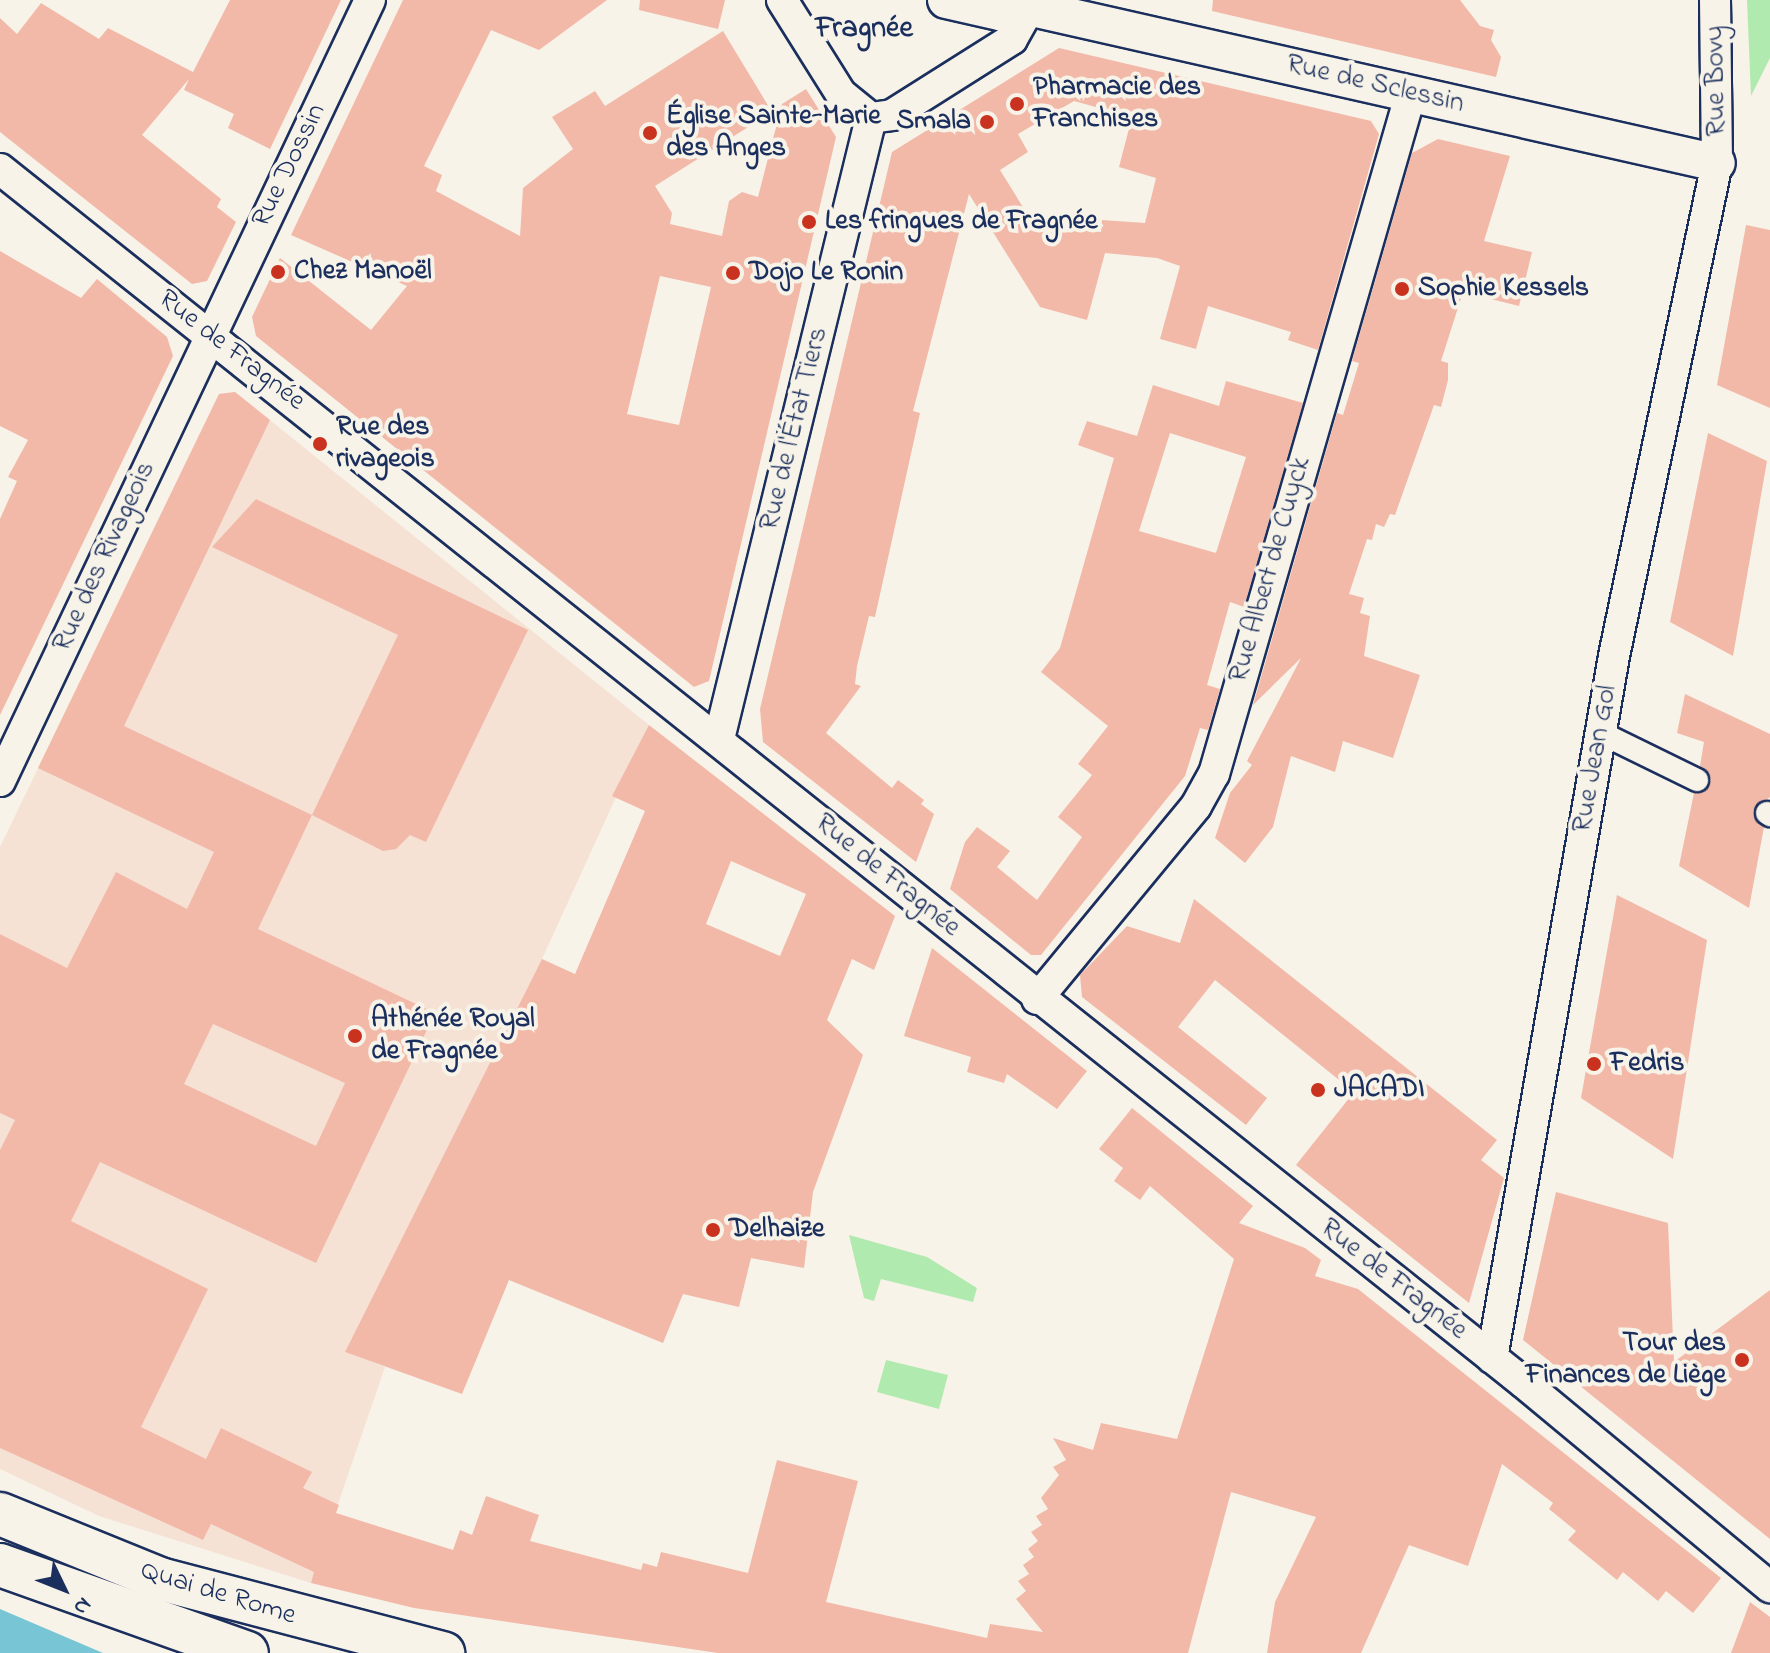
<!DOCTYPE html>
<html>
<head>
<meta charset="utf-8">
<style>
  body { margin:0 }
  #map { position:relative; width:1770px; height:1653px; overflow:hidden; background:#f7f3e8; font-family:"Indie Flower",sans-serif }
  div>[style] { position:absolute }
  [style*='--x'] { left:calc(var(--x)*1px); top:calc(var(--y)*1px); width:calc(var(--w)*1px); rotate:calc(var(--a)*1deg) }
  .built>* { inset:0; background:#f6e2d5 }
  .green>* { inset:0; background:#b0eaaf }
  .water>* { inset:0; background:#78c6d5 }
  .building>* { inset:0; background:#f2b9a9 }
  .roads { filter:drop-shadow(2px 0 #1b2f5e) drop-shadow(-2px 0 #1b2f5e) drop-shadow(0 2px #1b2f5e) drop-shadow(0 -2px #1b2f5e) }
  .pedestrian>* { height:22px; margin:-11px; padding:0 11px; transform-origin:11px; border-radius:11px; background:#f7f3e8 }
  .minor>* { height:30px; margin:-15px; padding:0 15px; transform-origin:15px; border-radius:15px; background:#f7f3e8 }
  .tertiary>* { height:36px; margin:-18px; padding:0 18px; transform-origin:18px; border-radius:18px; background:#f7f3e8 }
  .secondary>* { height:42px; margin:-21px; padding:0 21px; transform-origin:21px; border-radius:21px; background:#f7f3e8 }
  .dots>* { width:22px; height:22px; translate:-50% -50%; box-sizing:border-box; border:4px solid #f7f3e8; border-radius:50% }
  span { translate:-50% -50%; white-space:nowrap; text-align:center; line-height:1.15; -webkit-text-stroke:8px #f7f3e8; paint-order:stroke }
  .street-label { font-size:28px; color:#1b2f5e }
  .poi-label { font-size:28px; color:#1b2f5e; font-weight:700 }
  .left { translate:0 -50%; text-align:left }
  .right { translate:-100% -50%; text-align:right }
  .neighbourhood-label { font-size:30px; color:#1b2f5e; font-weight:700 }
  .north { position:absolute; left:24px; top:1549px; width:80px; height:80px; -webkit-text-stroke:6px #f7f3e8; paint-order:stroke; rotate:133deg; font-size:22px; font-weight:700; line-height:32px; text-align:center; color:#1b2f5e }
  .north::after { content:''; display:block; margin:auto; width:28px; height:36px; background:#1b2f5e; clip-path:polygon(50% 0,100% 100%,50% 72%,0 100%) }
</style>
</head>
<body>
<div id="map">
  <div class="built">
    <i style="clip-path:polygon(235px 392px,649px 725px,542px 959px,346px 1352px,385px 1367px,311px 1583px,99px 1516px,0 1469px,0 847px,219px 394px)"></i>
  </div>
  <div class="green">
    <i style="clip-path:polygon(1747px 0,1770px 0,1770px 58px,1751px 96px)"></i>
    <i style="clip-path:polygon(849px 1235px,927px 1257px,977px 1288px,973px 1302px,881px 1279px,874px 1301px,864px 1298px)"></i>
    <i style="clip-path:polygon(886px 1360px,948px 1375px,939px 1409px,877px 1392px)"></i>
  </div>
  <div class="water">
    <i style="clip-path:polygon(0 1609px,103px 1653px,0 1653px)"></i>
  </div>
  <div class="building">
    <i style="clip-path:polygon(230px 0,341px 0,270px 149px,228px 128px,234px 114px,184px 90px,189px 79px,142px 135px,221px 199px,217px 207px,236px 222px,207px 281px,192px 284px,0 132px,0 18px,17px 34px,41px 3px,99px 39px,108px 28px,193px 72px)"></i>
    <i style="clip-path:polygon(evenodd,403px 0,607px 0,539px 50px,491px 30px,424px 166px,442px 175px,436px 191px,520px 236px,523px 188px,573px 149px,552px 117px,595px 91px,605px 106px,723px 31px,772px 112px,655px 186px,672px 213px,670px 224px,722px 236px,729px 201px,742px 192px,758px 197px,782px 104px,806px 89px,836px 137px,709px 681px,694px 687px,256px 336px,252px 317px,280px 258px,371px 330px,407px 286px,291px 235px,403px 0,660px 276px,711px 287px,679px 425px,627px 414px,660px 276px)"></i>
    <i style="clip-path:polygon(640px 0,725px 0,718px 29px,639px 10px)"></i>
    <i style="clip-path:polygon(1213px 0,1460px 0,1480px 26px,1494px 30px,1491px 40px,1501px 57px,1496px 77px,1212px 11px)"></i>
    <i style="clip-path:polygon(evenodd,1059px 48px,1371px 121px,1379px 134px,1318px 350px,1288px 340px,1291px 332px,1208px 306px,1196px 349px,1160px 339px,1180px 266px,1157px 258px,1105px 253px,1087px 320px,1040px 307px,969px 194px,913px 411px,920px 413px,875px 617px,869px 616px,857px 666px,855px 684px,861px 686px,826px 733px,892px 788px,898px 780px,924px 800px,921px 804px,934px 814px,916px 862px,763px 742px,760px 709px,892px 152px,1059px 48px,1074px 101px,1132px 117px,1119px 167px,1156px 178px,1145px 223px,1102px 220px,1101px 232px,1034px 225px,1000px 170px,1028px 152px,1018px 134px,1074px 101px)"></i>
    <i style="clip-path:polygon(1438px 139px,1510px 156px,1484px 241px,1532px 252px,1519px 306px,1463px 292px,1441px 361px,1448px 363px,1448px 380px,1441px 407px,1434px 405px,1395px 515px,1390px 514px,1384px 527px,1376px 524px,1372px 540px,1367px 539px,1349px 594px,1364px 598px,1360px 613px,1370px 616px,1364px 656px,1420px 675px,1393px 758px,1343px 741px,1335px 772px,1291px 756px,1273px 827px,1245px 863px,1215px 838px,1230px 793px,1252px 765px,1247px 761px,1301px 658px,1253px 705px,1337px 413px,1343px 415px,1359px 363px,1352px 361px,1412px 153px)"></i>
    <i style="clip-path:polygon(1746px 225px,1770px 230px,1770px 408px,1717px 385px)"></i>
    <i style="clip-path:polygon(0 251px,81px 298px,97px 279px,167px 337px,173px 356px,0 715px,0 519px,17px 481px,8px 477px,28px 440px,0 426px)"></i>
    <i style="clip-path:polygon(evenodd,1226px 381px,1303px 403px,1244px 607px,1230px 602px,1207px 685px,1220px 689px,1208px 730px,1200px 728px,1185px 776px,1041px 955px,1031px 955px,950px 889px,965px 842px,977px 827px,1010px 851px,997px 867px,1037px 900px,1082px 837px,1058px 817px,1092px 775px,1078px 764px,1108px 726px,1041px 672px,1060px 648px,1114px 458px,1078px 445px,1087px 421px,1137px 436px,1153px 385px,1219px 406px,1226px 381px,1170px 433px,1246px 457px,1216px 553px,1139px 531px,1170px 433px)"></i>
    <i style="clip-path:polygon(evenodd,235px 392px,270px 420px,124px 726px,312px 815px,258px 929px,435px 1013px,316px 1263px,100px 1162px,71px 1221px,208px 1289px,141px 1427px,206px 1459px,221px 1428px,312px 1472px,303px 1488px,339px 1505px,336px 1513px,453px 1550px,460px 1530px,472px 1535px,486px 1496px,539px 1515px,530px 1541px,641px 1570px,643px 1563px,657px 1567px,661px 1552px,748px 1573px,777px 1460px,858px 1481px,826px 1602px,987px 1638px,990px 1624px,1043px 1632px,1016px 1599px,1026px 1591px,1018px 1581px,1029px 1574px,1023px 1565px,1034px 1557px,1028px 1549px,1038px 1541px,1031px 1532px,1042px 1525px,1036px 1516px,1048px 1509px,1041px 1498px,1059px 1475px,1053px 1467px,1066px 1460px,1053px 1438px,1093px 1450px,1101px 1423px,1177px 1439px,1234px 1259px,1150px 1186px,1140px 1200px,1114px 1181px,1123px 1168px,1099px 1149px,1132px 1108px,1253px 1206px,1239px 1223px,1305px 1248px,1321px 1260px,1315px 1276px,1358px 1289px,1721px 1578px,1693px 1613px,1666px 1591px,1658px 1601px,1623px 1572px,1617px 1580px,1568px 1540px,1576px 1531px,1549px 1509px,1553px 1503px,1502px 1464px,1468px 1566px,1409px 1545px,1361px 1653px,1267px 1653px,1275px 1602px,1316px 1517px,1231px 1492px,1188px 1653px,718px 1653px,414px 1608px,311px 1583px,314px 1572px,211px 1524px,203px 1540px,0 1448px,0 1150px,15px 1120px,0 1113px,0 934px,67px 968px,116px 872px,187px 909px,214px 852px,38px 768px,219px 394px,235px 392px,213px 1024px,345px 1083px,316px 1146px,184px 1084px,213px 1024px)"></i>
    <i style="clip-path:polygon(1708px 433px,1767px 461px,1733px 656px,1670px 622px)"></i>
    <i style="clip-path:polygon(256px 499px,528px 630px,426px 842px,410px 835px,396px 849px,383px 851px,312px 815px,398px 635px,212px 547px)"></i>
    <i style="clip-path:polygon(1685px 694px,1770px 734px,1770px 797px,1753px 811px,1764px 827px,1749px 908px,1679px 866px,1694px 793px,1705px 791px,1711px 780px,1700px 766px,1704px 742px,1677px 733px)"></i>
    <i style="clip-path:polygon(evenodd,649px 725px,895px 916px,874px 970px,852px 959px,827px 1020px,863px 1055px,813px 1192px,804px 1268px,751px 1258px,739px 1307px,683px 1294px,663px 1343px,509px 1280px,462px 1394px,345px 1352px,542px 959px,575px 974px,645px 811px,612px 796px,649px 725px,731px 861px,806px 894px,780px 956px,706px 924px,731px 861px)"></i>
    <i style="clip-path:polygon(1617px 895px,1707px 940px,1673px 1159px,1581px 1098px)"></i>
    <i style="clip-path:polygon(1194px 899px,1497px 1140px,1481px 1160px,1504px 1178px,1469px 1303px,1296px 1165px,1354px 1092px,1215px 980px,1178px 1027px,1267px 1098px,1246px 1125px,1082px 997px,1080px 975px,1127px 926px,1180px 943px)"></i>
    <i style="clip-path:polygon(932px 948px,1087px 1071px,1057px 1109px,1007px 1074px,1004px 1083px,967px 1072px,971px 1057px,904px 1036px)"></i>
    <i style="clip-path:polygon(1556px 1192px,1668px 1223px,1674px 1362px,1770px 1290px,1770px 1539px,1523px 1340px)"></i>
    <i style="clip-path:polygon(1750px 1602px,1770px 1617px,1770px 1653px,1731px 1653px)"></i>
  </div>
  <div class="roads">
    <div class="pedestrian">
      <i style="--x:1601;--y:733;--w:107;--a:26.1"></i>
      <i style="--x:1767;--y:813;--w:4;--a:34"></i>
    </div>
    <div class="minor">
      <i style="--x:782;--y:0;--w:111;--a:57.9"></i>
      <i style="--x:841;--y:94;--w:38;--a:39"></i>
      <i style="--x:871;--y:118;--w:21;--a:-8"></i>
      <i style="--x:892;--y:115;--w:142;--a:-32.3"></i>
      <i style="--x:1012;--y:39;--w:45;--a:-60.6"></i>
      <i style="--x:0;--y:169;--w:1948;--a:38.54"></i>
      <i style="--x:1524;--y:1383;--w:320;--a:39.7"></i>
      <i style="--x:719;--y:739;--w:639;--a:-76.25"></i>
      <i style="--x:0;--y:781;--w:864;--a:-64.65"></i>
      <i style="--x:1037;--y:999;--w:250;--a:-50.5"></i>
      <i style="--x:1196;--y:806;--w:37;--a:-61"></i>
      <i style="--x:1214;--y:774;--w:709;--a:-73.87"></i>
      <i style="--x:1492;--y:1358;--w:713;--a:-80.14"></i>
      <i style="--x:1614;--y:656;--w:504;--a:-78.2"></i>
      <i style="--x:1717;--y:163;--w:163;--a:-90.7"></i>
    </div>
    <div class="tertiary">
      <i style="--x:946;--y:0;--w:58;--a:12.8"></i>
      <i style="--x:1003;--y:13;--w:29;--a:-10"></i>
      <i style="--x:1032;--y:8;--w:702;--a:12.75"></i>
    </div>
    <div class="secondary">
      <i style="--x:0;--y:1514;--w:173;--a:22.1"></i>
      <i style="--x:160;--y:1579;--w:293;--a:14.7"></i>
      <i style="--x:0;--y:1565;--w:262;--a:19.6"></i>
    </div>
  </div>
  <div class="dots">
    <i style="left:1017px;top:104px;background:#c8321e"></i>
    <i style="left:987px;top:122px;background:#c8321e"></i>
    <i style="left:650px;top:133px;background:#c8321e"></i>
    <i style="left:809px;top:222px;background:#c8321e"></i>
    <i style="left:278px;top:272px;background:#c8321e"></i>
    <i style="left:733px;top:273px;background:#c8321e"></i>
    <i style="left:1402px;top:289px;background:#c8321e"></i>
    <i style="left:320px;top:444px;background:#c8321e"></i>
    <i style="left:355px;top:1036px;background:#c8321e"></i>
    <i style="left:1594px;top:1064px;background:#c8321e"></i>
    <i style="left:1318px;top:1090px;background:#c8321e"></i>
    <i style="left:713px;top:1230px;background:#c8321e"></i>
    <i style="left:1742px;top:1360px;background:#c8321e"></i>
  </div>
  <div class="street-label">
    <span style="left:1717px;top:81px;rotate:-91deg">Rue Bovy</span>
    <span style="left:1375px;top:85px;rotate:13deg">Rue de Sclessin</span>
    <span style="left:290px;top:166px;rotate:-64deg">Rue Dossin</span>
    <span style="left:231px;top:351px;rotate:38deg">Rue de Fragnée</span>
    <span style="left:795px;top:429px;rotate:-76deg">Rue de l'État Tiers</span>
    <span style="left:105px;top:557px;rotate:-65deg">Rue des Rivageois</span>
    <span style="left:1271px;top:570px;rotate:-74deg">Rue Albert de Cuyck</span>
    <span style="left:1596px;top:759px;rotate:-80deg">Rue Jean Gol</span>
    <span style="left:887px;top:876px;rotate:39deg">Rue de Fragnée</span>
    <span style="left:1393px;top:1280px;rotate:38deg">Rue de Fragnée</span>
    <span style="left:218px;top:1594px;rotate:17deg">Quai de Rome</span>
  </div>
  <div class="poi-label">
    <span class="left" style="left:1033px;top:104px">Pharmacie des<br>Franchises</span>
    <span class="left" style="left:666px;top:133px">Église Sainte-Marie<br>des Anges</span>
    <span class="right" style="left:971px;top:122px">Smala</span>
    <span class="left" style="left:825px;top:222px">Les fringues de Fragnée</span>
    <span class="left" style="left:294px;top:272px">Chez Manoël</span>
    <span class="left" style="left:749px;top:273px">Dojo Le Ronin</span>
    <span class="left" style="left:1418px;top:289px">Sophie Kessels</span>
    <span class="left" style="left:336px;top:444px">Rue des<br>rivageois</span>
    <span class="left" style="left:371px;top:1036px">Athénée Royal<br>de Fragnée</span>
    <span class="left" style="left:1610px;top:1064px">Fedris</span>
    <span class="left" style="left:1334px;top:1090px">JACADI</span>
    <span class="left" style="left:729px;top:1230px">Delhaize</span>
    <span class="right" style="left:1726px;top:1360px">Tour des<br>Finances de Liège</span>
  </div>
  <div class="neighbourhood-label">
    <span style="left:864px;top:29px">Fragnée</span>
  </div>
  <div class="north">N</div>
</div>
</body>
</html>
